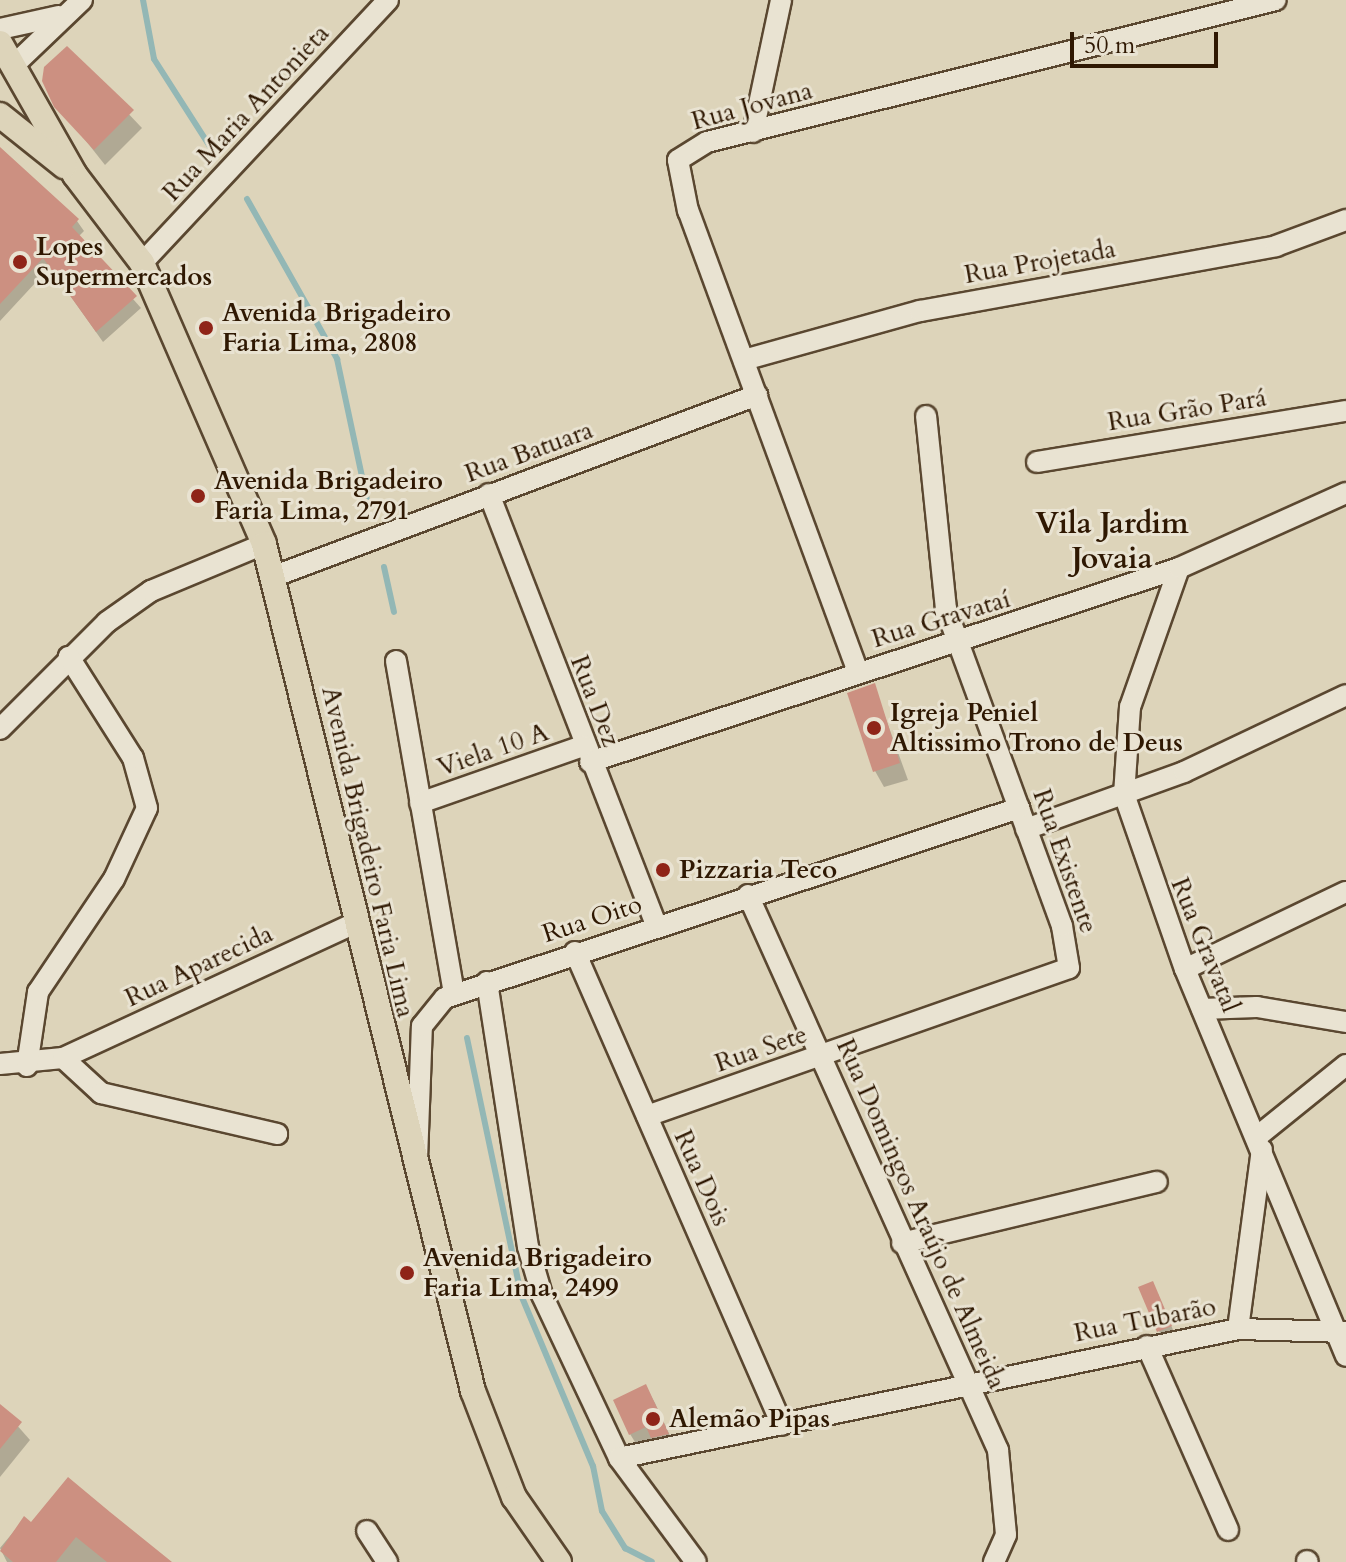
<!DOCTYPE html>
<html>
<head>
<meta charset="utf-8">
<style>
  body { margin:0 }
  #map { position:relative; width:1346px; height:1562px; overflow:hidden; background:#ddd4ba; font-family:Cardo,serif }
  div>[style] { position:absolute }
  [style*='--x'] { left:calc(var(--x)*1px); top:calc(var(--y)*1px); width:calc(var(--w)*1px); rotate:calc(var(--a)*1deg) }
  .shadow>* { inset:0; background:#0003 }
  .stream>* { height:6px; margin:-3px; padding:0 3px; transform-origin:3px; border-radius:3px; background:#93b7b5 }
  .building>* { inset:0; background:#cc9081 }
  .roads { filter:drop-shadow(2px 0 #5a4730) drop-shadow(-2px 0 #5a4730) drop-shadow(0 2px #5a4730) drop-shadow(0 -2px #5a4730) }
  .minor>* { height:20px; margin:-10px; padding:0 10px; transform-origin:10px; border-radius:10px; background:#e9e3d2 }
  .major>* { height:24px; margin:-12px; padding:0 12px; transform-origin:12px; border-radius:12px; background:#ddd4ba }
  .dots>* { width:22px; height:22px; translate:-50% -50%; box-sizing:border-box; border:4px solid #e9e3d2; border-radius:50% }
  span { translate:-50% -50%; white-space:nowrap; text-align:center; line-height:1.15; -webkit-text-stroke:6px #e9e3d2; paint-order:stroke }
  .street-label { font-size:26px; color:#2f1802 }
  .poi-label { font-size:26px; color:#2f1802; font-weight:700 }
  .left { translate:0 -50%; text-align:left }
  .quarter-label { font-size:30px; color:#2f1802; font-weight:700 }
  .scale { position:absolute; left:1070px; top:32px; width:148px; height:36px; box-sizing:border-box; border:4px solid #2f1802; border-top:0; padding-left:10px; font-size:24px; line-height:28px; white-space:nowrap; color:#2f1802; -webkit-text-stroke:6px #e9e3d2; paint-order:stroke }
</style>
</head>
<body>
<div id="map">
  <div class="shadow">
    <i style="clip-path:polygon(67px 49px,142px 128px,105px 165px,56px 103px)"></i>
    <i style="clip-path:polygon(0 150px,77px 221px,84px 231px,78px 237px,141px 308px,103px 342px,50px 267px,0 321px)"></i>
    <i style="clip-path:polygon(874px 686px,908px 780px,884px 787px,875px 771px)"></i>
    <i style="clip-path:polygon(1158px 1294px,1176px 1337px,1165px 1342px,1159px 1331px)"></i>
    <i style="clip-path:polygon(646px 1387px,655px 1403px,677px 1451px,640px 1450px,630px 1434px)"></i>
    <i style="clip-path:polygon(0 1406px,30px 1440px,0 1477px)"></i>
    <i style="clip-path:polygon(68px 1480px,170px 1562px,7px 1562px,0 1548px,24px 1519px,32px 1525px)"></i>
  </div>
  <div class="stream">
    <i style="--x:143;--y:0;--w:60;--a:79.4"></i>
    <i style="--x:154;--y:59;--w:115;--a:57.4"></i>
    <i style="--x:247;--y:199;--w:184;--a:60.6"></i>
    <i style="--x:337;--y:359;--w:149;--a:78"></i>
    <i style="--x:384;--y:567;--w:46;--a:77.5"></i>
    <i style="--x:467;--y:1038;--w:263;--a:78.1"></i>
    <i style="--x:521;--y:1295;--w:186;--a:67.2"></i>
    <i style="--x:593;--y:1466;--w:46;--a:78.7"></i>
    <i style="--x:602;--y:1511;--w:44;--a:58.1"></i>
    <i style="--x:625;--y:1548;--w:30;--a:27"></i>
  </div>
  <div class="building">
    <i style="clip-path:polygon(67px 46px,134px 110px,94px 150px,54px 107px,42px 81px,44px 67px)"></i>
    <i style="clip-path:polygon(0 147px,79px 219px,72px 227px,137px 296px,96px 332px,43px 258px,0 304px)"></i>
    <i style="clip-path:polygon(875px 683px,900px 763px,873px 772px,847px 693px)"></i>
    <i style="clip-path:polygon(1153px 1281px,1172px 1326px,1157px 1332px,1138px 1287px)"></i>
    <i style="clip-path:polygon(646px 1384px,669px 1434px,651px 1438px,646px 1427px,629px 1435px,613px 1400px)"></i>
    <i style="clip-path:polygon(0 1404px,22px 1422px,0 1449px)"></i>
    <i style="clip-path:polygon(68px 1477px,110px 1512px,172px 1562px,107px 1562px,76px 1537px,56px 1562px,13px 1562px,0 1551px,24px 1516px,31px 1522px)"></i>
  </div>
  <div class="roads">
    <div class="minor">
      <i style="--x:0;--y:29;--w:60;--a:-12.4"></i>
      <i style="--x:14;--y:65;--w:94;--a:-43.7"></i>
      <i style="--x:753;--y:132;--w:135;--a:-78"></i>
      <i style="--x:142;--y:263;--w:360;--a:-46.9"></i>
      <i style="--x:744;--y:360;--w:183;--a:-15.6"></i>
      <i style="--x:920;--y:311;--w:362;--a:-10.3"></i>
      <i style="--x:1276;--y:246;--w:75;--a:-20.4"></i>
      <i style="--x:1037;--y:462;--w:313;--a:-9.4"></i>
      <i style="--x:489;--y:494;--w:462;--a:68.8"></i>
      <i style="--x:1179;--y:568;--w:147;--a:109.4"></i>
      <i style="--x:1130;--y:707;--w:87;--a:93.9"></i>
      <i style="--x:1124;--y:794;--w:185;--a:70.8"></i>
      <i style="--x:1185;--y:969;--w:419;--a:67.4"></i>
      <i style="--x:275;--y:576;--w:515;--a:-20.58"></i>
      <i style="--x:396;--y:661;--w:337;--a:80.1"></i>
      <i style="--x:858;--y:672;--w:491;--a:-110.2"></i>
      <i style="--x:688;--y:211;--w:52;--a:-101.1"></i>
      <i style="--x:678;--y:160;--w:34;--a:-32"></i>
      <i style="--x:707;--y:142;--w:586;--a:-14.01"></i>
      <i style="--x:0;--y:729;--w:151;--a:-45"></i>
      <i style="--x:107;--y:622;--w:54;--a:-35.2"></i>
      <i style="--x:151;--y:591;--w:122;--a:-22.6"></i>
      <i style="--x:590;--y:762;--w:620;--a:-18.23"></i>
      <i style="--x:1179;--y:568;--w:183;--a:-24.2"></i>
      <i style="--x:420;--y:803;--w:173;--a:-19.3"></i>
      <i style="--x:1026;--y:829;--w:168;--a:-19.8"></i>
      <i style="--x:1184;--y:772;--w:179;--a:-25.4"></i>
      <i style="--x:748;--y:895;--w:609;--a:65.75"></i>
      <i style="--x:998;--y:1450;--w:85;--a:84.6"></i>
      <i style="--x:1006;--y:1535;--w:30;--a:114"></i>
      <i style="--x:575;--y:952;--w:516;--a:66.36"></i>
      <i style="--x:1185;--y:969;--w:178;--a:-25.6"></i>
      <i style="--x:487;--y:982;--w:268;--a:81.2"></i>
      <i style="--x:528;--y:1247;--w:50;--a:73.7"></i>
      <i style="--x:542;--y:1295;--w:180;--a:64.7"></i>
      <i style="--x:619;--y:1458;--w:129;--a:53.5"></i>
      <i style="--x:1202;--y:1009;--w:55;--a:-2.1"></i>
      <i style="--x:1257;--y:1007;--w:90;--a:9.6"></i>
      <i style="--x:63;--y:1058;--w:324;--a:-24.8"></i>
      <i style="--x:0;--y:1064;--w:63;--a:-5.4"></i>
      <i style="--x:63;--y:1058;--w:52;--a:42.6"></i>
      <i style="--x:101;--y:1093;--w:181;--a:13.1"></i>
      <i style="--x:27;--y:1066;--w:75;--a:-81.5"></i>
      <i style="--x:38;--y:992;--w:136;--a:-56.1"></i>
      <i style="--x:114;--y:879;--w:78;--a:-65.1"></i>
      <i style="--x:147;--y:808;--w:52;--a:-105.6"></i>
      <i style="--x:133;--y:758;--w:120;--a:-122.4"></i>
      <i style="--x:647;--y:1116;--w:447;--a:-19.3"></i>
      <i style="--x:1069;--y:968;--w:43;--a:-99.5"></i>
      <i style="--x:1062;--y:926;--w:338;--a:-110.1"></i>
      <i style="--x:946;--y:609;--w:194;--a:-95.9"></i>
      <i style="--x:1258;--y:1136;--w:113;--a:-38.9"></i>
      <i style="--x:417;--y:1160;--w:134;--a:-87.9"></i>
      <i style="--x:422;--y:1026;--w:36;--a:-51"></i>
      <i style="--x:445;--y:998;--w:605;--a:-18.32"></i>
      <i style="--x:902;--y:1243;--w:262;--a:-13.5"></i>
      <i style="--x:1238;--y:1329;--w:181;--a:-82.4"></i>
      <i style="--x:1147;--y:1346;--w:201;--a:66.2"></i>
      <i style="--x:619;--y:1458;--w:632;--a:-11.77"></i>
      <i style="--x:1238;--y:1329;--w:108;--a:1.6"></i>
      <i style="--x:367;--y:1531;--w:37;--a:57"></i>
      <i style="--x:1307;--y:1561;--w:1;--a:45"></i>
    </div>
    <div class="major">
      <i style="--x:0;--y:43;--w:152;--a:60.4"></i>
      <i style="--x:75;--y:175;--w:111;--a:52.7"></i>
      <i style="--x:142;--y:263;--w:306;--a:66.5"></i>
      <i style="--x:264;--y:544;--w:872;--a:76.14"></i>
      <i style="--x:473;--y:1391;--w:114;--a:68.9"></i>
      <i style="--x:514;--y:1497;--w:79;--a:55.3"></i>
      <i style="--x:0;--y:115;--w:82;--a:38.6"></i>
    </div>
  </div>
  <div class="dots">
    <i style="left:20px;top:262px;background:#8f2418"></i>
    <i style="left:206px;top:328px;background:#8f2418"></i>
    <i style="left:198px;top:496px;background:#8f2418"></i>
    <i style="left:874px;top:728px;background:#8f2418"></i>
    <i style="left:663px;top:870px;background:#8f2418"></i>
    <i style="left:407px;top:1273px;background:#8f2418"></i>
    <i style="left:653px;top:1419px;background:#8f2418"></i>
  </div>
  <div class="street-label">
    <span style="left:752px;top:106px;rotate:-15deg">Rua Jovana</span>
    <span style="left:246px;top:113px;rotate:-47deg">Rua Maria Antonieta</span>
    <span style="left:1040px;top:262px;rotate:-10deg">Rua Projetada</span>
    <span style="left:1187px;top:410px;rotate:-9deg">Rua Grão Pará</span>
    <span style="left:529px;top:452px;rotate:-20deg">Rua Batuara</span>
    <span style="left:941px;top:619px;rotate:-17deg">Rua Gravataí</span>
    <span style="left:595px;top:701px;rotate:69deg">Rua Dez</span>
    <span style="left:493px;top:750px;rotate:-19deg">Viela 10 A</span>
    <span style="left:368px;top:852px;rotate:77deg">Avenida Brigadeiro Faria Lima</span>
    <span style="left:1065px;top:861px;rotate:71deg">Rua Existente</span>
    <span style="left:592px;top:919px;rotate:-18deg">Rua Oito</span>
    <span style="left:1205px;top:945px;rotate:68deg">Rua Gravatal</span>
    <span style="left:199px;top:966px;rotate:-25deg">Rua Aparecida</span>
    <span style="left:761px;top:1049px;rotate:-19deg">Rua Sete</span>
    <span style="left:702px;top:1178px;rotate:66deg">Rua Dois</span>
    <span style="left:921px;top:1214px;rotate:66deg">Rua Domingos Araújo de Almeida</span>
    <span style="left:1145px;top:1320px;rotate:-11deg">Rua Tubarão</span>
  </div>
  <div class="poi-label">
    <span class="left" style="left:36px;top:262px">Lopes<br>Supermercados</span>
    <span class="left" style="left:222px;top:328px">Avenida Brigadeiro<br>Faria Lima, 2808</span>
    <span class="left" style="left:214px;top:496px">Avenida Brigadeiro<br>Faria Lima, 2791</span>
    <span class="left" style="left:890px;top:728px">Igreja Peniel<br>Altissimo Trono de Deus</span>
    <span class="left" style="left:679px;top:870px">Pizzaria Teco</span>
    <span class="left" style="left:423px;top:1273px">Avenida Brigadeiro<br>Faria Lima, 2499</span>
    <span class="left" style="left:669px;top:1419px">Alemão Pipas</span>
  </div>
  <div class="quarter-label">
    <span style="left:1112px;top:541px">Vila Jardim<br>Jovaia</span>
  </div>
  <div class="scale">50 m</div>
</div>
</body>
</html>
